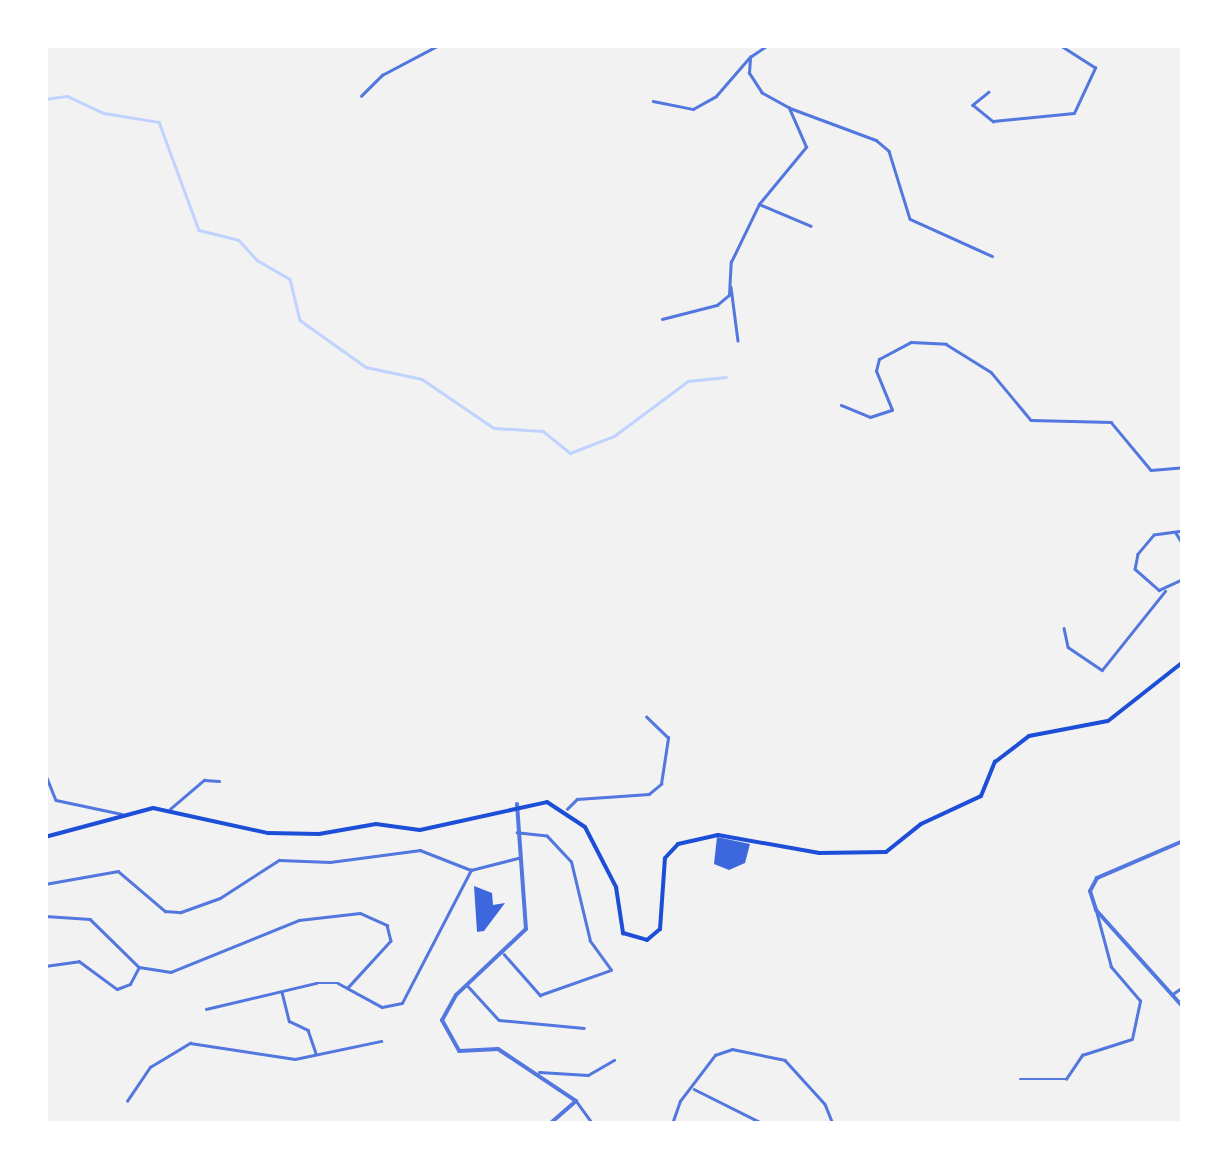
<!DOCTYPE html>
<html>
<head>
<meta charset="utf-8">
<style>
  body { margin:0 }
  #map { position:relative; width:1228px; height:1169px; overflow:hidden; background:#f2f2f2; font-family:"Times New Roman",serif }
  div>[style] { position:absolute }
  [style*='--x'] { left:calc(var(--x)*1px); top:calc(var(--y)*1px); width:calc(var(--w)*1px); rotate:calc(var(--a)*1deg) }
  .stream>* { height:2.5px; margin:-1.25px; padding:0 1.25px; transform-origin:1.25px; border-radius:1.25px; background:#bfd3fe }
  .building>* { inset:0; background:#3d67dc }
  .minor>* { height:2.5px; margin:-1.25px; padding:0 1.25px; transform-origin:1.25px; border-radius:1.25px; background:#5277de }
  .tertiary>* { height:4px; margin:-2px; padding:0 2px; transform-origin:2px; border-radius:2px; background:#5277de }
  .secondary>* { height:4px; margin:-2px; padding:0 2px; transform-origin:2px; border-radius:2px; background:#1d4ed8 }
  span { translate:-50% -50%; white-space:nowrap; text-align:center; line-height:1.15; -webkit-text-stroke:10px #fff; paint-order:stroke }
  .frame { position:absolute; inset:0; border:48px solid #fff; pointer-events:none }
</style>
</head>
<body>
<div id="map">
  <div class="stream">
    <i style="--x:45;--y:99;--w:22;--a:-8"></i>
    <i style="--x:67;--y:96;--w:41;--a:24.7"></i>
    <i style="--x:104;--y:113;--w:56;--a:9.3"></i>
    <i style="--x:159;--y:122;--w:115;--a:69.7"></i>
    <i style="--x:199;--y:230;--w:41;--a:14"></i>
    <i style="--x:239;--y:240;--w:27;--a:48"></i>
    <i style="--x:257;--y:260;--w:38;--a:30"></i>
    <i style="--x:290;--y:279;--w:42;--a:76.3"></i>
    <i style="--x:300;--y:320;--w:81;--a:35.5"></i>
    <i style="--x:366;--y:367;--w:57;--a:12.1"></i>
    <i style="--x:422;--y:379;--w:87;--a:34.2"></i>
    <i style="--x:494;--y:428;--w:49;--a:3.5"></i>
    <i style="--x:543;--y:431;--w:35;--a:39"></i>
    <i style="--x:570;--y:453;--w:47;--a:-21.1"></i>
    <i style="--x:614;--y:436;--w:92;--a:-36.6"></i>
    <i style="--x:688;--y:381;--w:38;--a:-6"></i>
  </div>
  <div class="building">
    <i style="clip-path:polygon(717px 837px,750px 844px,745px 863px,729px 870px,714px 864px)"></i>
    <i style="clip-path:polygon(474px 886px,492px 893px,493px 905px,505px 903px,484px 931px,477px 932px)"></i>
  </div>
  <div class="minor">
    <i style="--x:989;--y:92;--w:21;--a:141"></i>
    <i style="--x:973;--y:105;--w:26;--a:39"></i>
    <i style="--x:993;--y:121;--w:81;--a:-5.6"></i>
    <i style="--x:1074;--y:113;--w:50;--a:-65"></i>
    <i style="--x:1095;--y:68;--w:43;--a:-147.4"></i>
    <i style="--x:361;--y:96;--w:30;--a:-45"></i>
    <i style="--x:382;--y:75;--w:64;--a:-27.8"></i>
    <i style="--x:653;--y:101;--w:41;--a:11.3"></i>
    <i style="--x:693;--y:109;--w:26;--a:-29"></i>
    <i style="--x:716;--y:96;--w:50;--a:-49"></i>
    <i style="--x:790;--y:108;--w:92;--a:20.4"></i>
    <i style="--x:876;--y:140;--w:17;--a:40"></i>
    <i style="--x:889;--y:151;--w:71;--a:72.8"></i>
    <i style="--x:910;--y:219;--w:90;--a:24.3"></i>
    <i style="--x:759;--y:204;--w:56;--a:22.9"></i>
    <i style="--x:731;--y:287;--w:54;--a:82.6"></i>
    <i style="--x:662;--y:319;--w:57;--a:-14.3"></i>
    <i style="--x:717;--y:305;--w:16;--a:-40"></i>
    <i style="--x:729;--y:295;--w:33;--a:-87"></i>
    <i style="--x:731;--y:262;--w:64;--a:-64.2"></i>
    <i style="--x:759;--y:204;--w:74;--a:-50.5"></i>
    <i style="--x:806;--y:147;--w:43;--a:-113.6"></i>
    <i style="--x:789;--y:108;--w:31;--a:-151"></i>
    <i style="--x:762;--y:93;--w:24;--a:-123"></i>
    <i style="--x:749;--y:73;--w:16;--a:-86"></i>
    <i style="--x:750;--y:57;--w:22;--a:-34"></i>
    <i style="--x:841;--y:405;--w:31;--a:22"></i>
    <i style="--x:870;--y:417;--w:23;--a:-18"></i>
    <i style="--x:892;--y:410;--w:42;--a:-112.3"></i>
    <i style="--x:876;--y:371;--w:12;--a:-76"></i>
    <i style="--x:879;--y:359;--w:36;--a:-28"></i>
    <i style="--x:911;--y:342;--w:35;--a:3"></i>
    <i style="--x:946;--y:344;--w:53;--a:31.9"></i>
    <i style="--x:991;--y:372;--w:62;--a:50.2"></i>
    <i style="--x:1031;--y:420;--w:80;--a:1.4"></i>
    <i style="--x:1111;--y:422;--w:62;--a:50.2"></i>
    <i style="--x:1151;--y:470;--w:32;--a:-5"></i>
    <i style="--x:1183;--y:531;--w:29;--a:172"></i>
    <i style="--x:1154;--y:535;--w:25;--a:130"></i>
    <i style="--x:1138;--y:554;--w:15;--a:101"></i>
    <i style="--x:1135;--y:569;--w:32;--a:41"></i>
    <i style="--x:1159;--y:590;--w:26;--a:-25"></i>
    <i style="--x:1176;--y:533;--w:13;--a:58"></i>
    <i style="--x:1064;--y:628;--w:19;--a:78"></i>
    <i style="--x:1068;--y:647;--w:41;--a:34.1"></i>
    <i style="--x:1102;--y:670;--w:101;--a:-51.4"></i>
    <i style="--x:45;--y:773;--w:29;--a:68"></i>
    <i style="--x:56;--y:800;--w:67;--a:12"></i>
    <i style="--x:170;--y:809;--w:45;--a:-40.5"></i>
    <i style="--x:204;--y:780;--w:15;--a:4"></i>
    <i style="--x:567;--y:809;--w:14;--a:-45"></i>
    <i style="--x:577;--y:799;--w:72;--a:-4"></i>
    <i style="--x:649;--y:794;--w:16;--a:-40"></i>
    <i style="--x:661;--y:784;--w:47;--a:-81.3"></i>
    <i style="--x:668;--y:738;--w:30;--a:-136"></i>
    <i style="--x:45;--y:884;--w:74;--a:-10.1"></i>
    <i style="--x:118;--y:871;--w:62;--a:40.4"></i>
    <i style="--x:165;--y:911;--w:16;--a:4"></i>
    <i style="--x:181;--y:912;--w:41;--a:-19.7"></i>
    <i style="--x:220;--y:898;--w:70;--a:-32.8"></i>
    <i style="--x:279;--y:860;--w:51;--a:2.2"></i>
    <i style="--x:330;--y:862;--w:91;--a:-7.6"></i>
    <i style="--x:420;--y:850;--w:55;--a:21.4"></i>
    <i style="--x:45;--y:916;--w:45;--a:3.8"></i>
    <i style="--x:90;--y:919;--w:69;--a:44.4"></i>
    <i style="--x:139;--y:967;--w:32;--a:9"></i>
    <i style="--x:171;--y:972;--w:138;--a:-22.1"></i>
    <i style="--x:299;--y:920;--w:61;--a:-6.5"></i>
    <i style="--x:360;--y:913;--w:30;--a:24"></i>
    <i style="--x:387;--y:925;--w:16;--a:76"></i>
    <i style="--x:391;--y:941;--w:64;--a:132.5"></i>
    <i style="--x:504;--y:954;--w:55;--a:48.7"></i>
    <i style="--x:540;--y:995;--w:75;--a:-19.4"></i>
    <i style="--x:611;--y:970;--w:36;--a:-126"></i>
    <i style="--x:590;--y:941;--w:81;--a:-103.5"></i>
    <i style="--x:571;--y:862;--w:35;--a:-133"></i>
    <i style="--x:547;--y:836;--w:30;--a:-174"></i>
    <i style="--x:45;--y:966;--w:34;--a:-8"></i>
    <i style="--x:79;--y:961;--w:47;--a:36.4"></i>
    <i style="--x:117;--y:989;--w:14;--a:-21"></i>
    <i style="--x:130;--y:984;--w:17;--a:-62"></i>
    <i style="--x:467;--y:985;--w:47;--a:47.6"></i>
    <i style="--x:499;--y:1020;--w:85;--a:5.4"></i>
    <i style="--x:282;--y:992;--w:30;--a:76"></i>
    <i style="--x:289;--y:1021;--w:21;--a:25"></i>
    <i style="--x:308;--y:1030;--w:24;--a:71"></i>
    <i style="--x:1174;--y:993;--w:11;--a:-34"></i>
    <i style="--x:206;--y:1009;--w:113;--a:-13.3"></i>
    <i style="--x:316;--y:983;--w:22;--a:0"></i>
    <i style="--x:338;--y:983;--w:50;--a:28.6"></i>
    <i style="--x:382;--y:1007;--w:20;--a:-11"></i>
    <i style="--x:402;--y:1003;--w:150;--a:-62.6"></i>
    <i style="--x:471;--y:870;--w:49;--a:-14.3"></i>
    <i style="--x:539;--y:1072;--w:49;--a:3.5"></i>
    <i style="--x:588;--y:1075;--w:30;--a:-30"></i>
    <i style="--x:1020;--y:1079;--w:46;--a:0"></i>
    <i style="--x:1066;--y:1079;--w:29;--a:-56"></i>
    <i style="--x:1082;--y:1055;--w:52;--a:-17.7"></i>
    <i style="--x:1132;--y:1039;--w:39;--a:-78"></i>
    <i style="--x:1140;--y:1001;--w:45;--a:-130.5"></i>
    <i style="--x:1111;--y:967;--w:58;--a:-105"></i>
    <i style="--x:694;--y:1089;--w:78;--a:26.6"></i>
    <i style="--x:127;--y:1101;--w:41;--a:-55.9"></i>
    <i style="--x:150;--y:1067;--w:47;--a:-31"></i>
    <i style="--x:190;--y:1043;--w:106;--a:8.7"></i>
    <i style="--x:295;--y:1059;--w:88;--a:-11.8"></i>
    <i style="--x:577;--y:1102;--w:27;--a:54"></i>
    <i style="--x:625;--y:1124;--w:1;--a:0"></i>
    <i style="--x:672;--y:1124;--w:24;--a:-71"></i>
    <i style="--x:680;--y:1101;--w:58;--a:-52.7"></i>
    <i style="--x:715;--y:1055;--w:18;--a:-19"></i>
    <i style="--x:732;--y:1049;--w:54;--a:11.7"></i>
    <i style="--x:785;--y:1060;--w:59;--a:47.7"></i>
    <i style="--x:825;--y:1104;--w:22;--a:68"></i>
  </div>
  <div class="tertiary">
    <i style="--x:517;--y:804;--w:125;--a:85.9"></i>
    <i style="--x:526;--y:929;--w:96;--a:136.7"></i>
    <i style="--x:456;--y:995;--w:29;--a:119"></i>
    <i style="--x:442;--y:1020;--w:35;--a:61"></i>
    <i style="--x:459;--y:1051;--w:39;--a:-3"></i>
    <i style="--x:498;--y:1049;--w:94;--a:33.7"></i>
    <i style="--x:576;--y:1101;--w:35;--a:139"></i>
    <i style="--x:1183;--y:841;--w:94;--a:156.7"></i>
    <i style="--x:1097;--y:878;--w:15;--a:118"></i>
    <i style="--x:1090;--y:891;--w:20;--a:72"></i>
    <i style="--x:1096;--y:910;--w:130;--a:48.1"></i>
  </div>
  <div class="secondary">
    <i style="--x:45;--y:837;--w:112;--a:-15"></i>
    <i style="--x:153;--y:808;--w:118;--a:12.3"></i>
    <i style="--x:268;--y:833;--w:51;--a:1.1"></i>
    <i style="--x:319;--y:834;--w:58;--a:-10"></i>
    <i style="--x:376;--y:824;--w:44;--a:7.8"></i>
    <i style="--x:420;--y:830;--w:130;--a:-12.4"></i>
    <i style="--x:547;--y:802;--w:45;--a:33.3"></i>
    <i style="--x:585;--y:827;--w:68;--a:62.7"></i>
    <i style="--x:616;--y:887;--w:47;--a:81.3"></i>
    <i style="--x:623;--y:933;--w:25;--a:16"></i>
    <i style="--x:647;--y:940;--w:17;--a:-40"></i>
    <i style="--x:660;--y:929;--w:71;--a:-86"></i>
    <i style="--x:665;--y:858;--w:19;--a:-47"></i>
    <i style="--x:678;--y:844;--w:41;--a:-12.7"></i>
    <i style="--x:718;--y:835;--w:103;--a:10.1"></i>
    <i style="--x:819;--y:853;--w:67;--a:-0.9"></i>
    <i style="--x:886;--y:852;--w:45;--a:-38.7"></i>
    <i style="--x:921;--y:824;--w:66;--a:-25"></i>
    <i style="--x:981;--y:796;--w:37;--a:-68"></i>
    <i style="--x:995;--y:762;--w:43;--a:-37.4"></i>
    <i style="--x:1029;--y:736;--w:80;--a:-10.8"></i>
    <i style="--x:1108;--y:721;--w:95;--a:-38.2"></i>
  </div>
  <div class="frame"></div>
</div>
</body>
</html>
